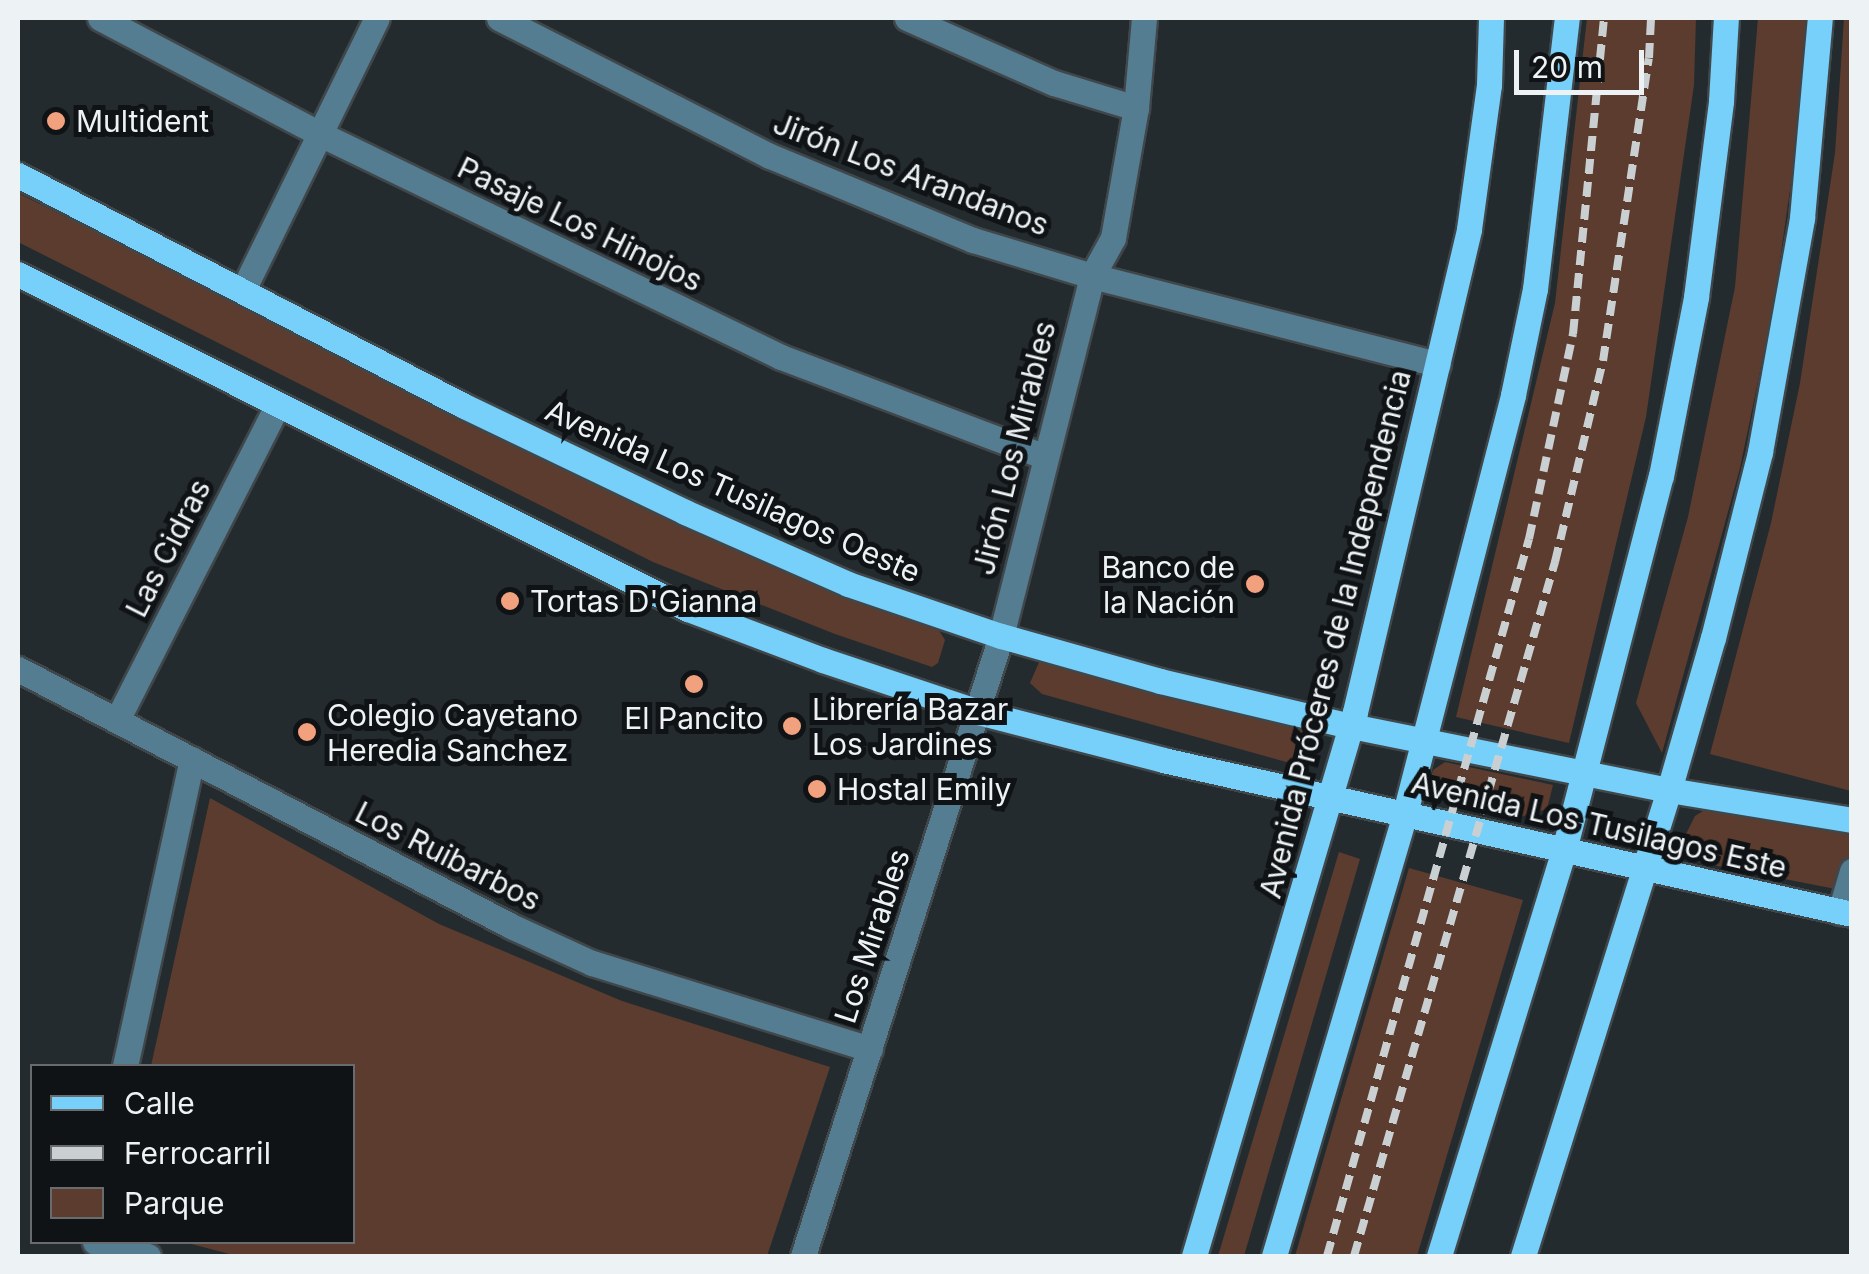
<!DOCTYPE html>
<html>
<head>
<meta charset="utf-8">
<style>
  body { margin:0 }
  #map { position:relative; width:1869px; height:1274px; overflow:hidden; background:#242b2f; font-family:Inter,sans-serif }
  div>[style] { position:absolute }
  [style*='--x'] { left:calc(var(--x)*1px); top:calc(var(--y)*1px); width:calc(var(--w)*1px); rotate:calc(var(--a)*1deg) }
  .green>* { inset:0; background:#5b3c2f }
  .roads { filter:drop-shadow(2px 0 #40474b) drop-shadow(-2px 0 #40474b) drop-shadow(0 2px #40474b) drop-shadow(0 -2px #40474b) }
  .minor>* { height:25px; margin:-12.5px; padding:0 12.5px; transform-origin:12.5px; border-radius:12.5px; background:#547d91 }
  .major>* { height:25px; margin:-12.5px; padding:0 12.5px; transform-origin:12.5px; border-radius:12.5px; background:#76d0fa }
  .rail>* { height:8px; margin-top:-4px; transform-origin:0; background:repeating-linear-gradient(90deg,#cad0d2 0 15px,transparent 0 23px) }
  .dots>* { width:28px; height:28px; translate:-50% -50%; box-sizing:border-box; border:5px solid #101315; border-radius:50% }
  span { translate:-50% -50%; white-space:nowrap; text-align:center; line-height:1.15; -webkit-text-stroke:10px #101315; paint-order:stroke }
  .poi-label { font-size:30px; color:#edf2f4 }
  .left { translate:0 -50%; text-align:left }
  .right { translate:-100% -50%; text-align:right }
  .street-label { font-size:30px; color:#edf2f4 }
  .frame { position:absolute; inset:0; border:20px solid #edf2f4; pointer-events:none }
  .legend { position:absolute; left:30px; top:1064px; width:325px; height:180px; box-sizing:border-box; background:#101315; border:2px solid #686c6e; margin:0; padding:12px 18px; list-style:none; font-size:30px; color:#edf2f4 }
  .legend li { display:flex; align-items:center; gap:20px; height:50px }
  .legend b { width:50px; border:2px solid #686c6e }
  .scale { position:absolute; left:1514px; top:50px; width:130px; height:45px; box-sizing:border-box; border:5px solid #edf2f4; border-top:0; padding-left:12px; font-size:30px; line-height:35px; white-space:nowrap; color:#edf2f4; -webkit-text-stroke:8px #101315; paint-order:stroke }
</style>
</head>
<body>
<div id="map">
  <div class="green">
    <i style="clip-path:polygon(1587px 18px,1696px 18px,1694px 85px,1646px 417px,1569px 743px,1456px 717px,1555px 303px)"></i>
    <i style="clip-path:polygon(1758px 18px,1805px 18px,1805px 70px,1790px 190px,1773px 309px,1740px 468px,1662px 753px,1636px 703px,1688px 517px,1735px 287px)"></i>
    <i style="clip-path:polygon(1844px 18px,1852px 18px,1851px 791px,1710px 754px,1771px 523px,1800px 383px,1835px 153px)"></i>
    <i style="clip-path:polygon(18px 193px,674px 522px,756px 559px,937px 627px,945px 640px,938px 663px,932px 667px,835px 634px,653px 562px,18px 242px)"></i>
    <i style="clip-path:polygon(1040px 660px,1314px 729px,1320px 743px,1314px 761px,1309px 766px,1297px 765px,1042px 694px,1030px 683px)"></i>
    <i style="clip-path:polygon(1445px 762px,1553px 785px,1547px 809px,1520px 817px,1441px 797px,1429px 785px,1433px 770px)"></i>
    <i style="clip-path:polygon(210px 798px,439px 924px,622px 1001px,830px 1067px,767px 1256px,237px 1256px,184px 1242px,352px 1242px,352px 1066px,151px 1066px)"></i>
    <i style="clip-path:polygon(1709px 807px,1851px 833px,1851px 892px,1682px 859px,1683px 840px,1695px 816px)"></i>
    <i style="clip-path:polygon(1339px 852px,1360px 859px,1244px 1256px,1218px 1256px)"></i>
    <i style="clip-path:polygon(1409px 868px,1523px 900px,1417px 1256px,1295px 1256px)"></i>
  </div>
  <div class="roads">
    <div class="minor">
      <i style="--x:100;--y:18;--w:249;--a:27.8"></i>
      <i style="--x:320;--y:134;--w:512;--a:25.81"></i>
      <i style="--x:781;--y:357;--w:282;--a:20.7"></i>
      <i style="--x:499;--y:18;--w:304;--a:27"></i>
      <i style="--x:770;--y:156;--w:220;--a:22.5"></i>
      <i style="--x:973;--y:240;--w:124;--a:16.8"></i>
      <i style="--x:1092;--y:276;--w:357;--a:14.3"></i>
      <i style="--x:907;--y:18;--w:161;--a:23.9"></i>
      <i style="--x:1054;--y:83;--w:86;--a:17"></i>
      <i style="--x:243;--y:290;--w:303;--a:-63.8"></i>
      <i style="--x:18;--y:669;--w:556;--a:27.53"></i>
      <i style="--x:511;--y:926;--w:89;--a:24.6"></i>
      <i style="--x:592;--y:963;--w:291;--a:17.2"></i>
      <i style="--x:117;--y:720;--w:352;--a:-63"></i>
      <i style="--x:1840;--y:912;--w:43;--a:-73.7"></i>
      <i style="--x:125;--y:1066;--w:314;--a:-77.7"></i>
      <i style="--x:95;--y:1242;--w:55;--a:14.8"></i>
      <i style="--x:803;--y:1256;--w:651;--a:-72.29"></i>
      <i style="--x:1001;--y:636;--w:371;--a:-75.8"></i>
      <i style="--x:1092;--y:276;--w:43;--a:-61.1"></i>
      <i style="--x:1113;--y:238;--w:132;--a:-80"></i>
      <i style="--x:1136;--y:108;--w:90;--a:-84.9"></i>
    </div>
    <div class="major">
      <i style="--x:18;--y:175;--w:502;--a:27.38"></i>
      <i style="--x:464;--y:406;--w:245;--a:25.6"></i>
      <i style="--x:685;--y:512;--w:178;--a:23.8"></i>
      <i style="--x:848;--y:584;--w:162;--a:18.8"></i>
      <i style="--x:1001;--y:636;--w:165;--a:15.8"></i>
      <i style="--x:1160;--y:681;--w:196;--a:13.3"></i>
      <i style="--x:1351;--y:726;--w:324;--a:11.4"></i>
      <i style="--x:1669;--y:790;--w:185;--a:9.3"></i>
      <i style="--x:18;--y:274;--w:749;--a:26.57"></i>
      <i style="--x:688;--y:609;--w:144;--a:20.7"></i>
      <i style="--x:823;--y:660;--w:163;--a:18.5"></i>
      <i style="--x:978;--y:712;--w:191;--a:14.5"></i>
      <i style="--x:1163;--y:760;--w:706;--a:12.6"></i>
      <i style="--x:1194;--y:1256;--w:567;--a:-73.51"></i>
      <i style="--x:1355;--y:712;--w:496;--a:-76.7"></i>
      <i style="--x:1469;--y:229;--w:145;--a:-82.1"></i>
      <i style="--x:1489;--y:85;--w:67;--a:-88.3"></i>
      <i style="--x:1274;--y:1256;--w:462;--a:-73.5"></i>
      <i style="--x:1405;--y:813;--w:432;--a:-75.5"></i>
      <i style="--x:1513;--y:395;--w:108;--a:-78.3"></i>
      <i style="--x:1535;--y:289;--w:273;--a:-83.3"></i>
      <i style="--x:1439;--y:1256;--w:425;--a:-72.9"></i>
      <i style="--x:1564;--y:850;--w:386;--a:-75.5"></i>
      <i style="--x:1661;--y:476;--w:182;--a:-78.9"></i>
      <i style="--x:1696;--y:297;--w:198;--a:-82.7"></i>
      <i style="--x:1721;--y:101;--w:83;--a:-86.6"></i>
      <i style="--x:1523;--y:1256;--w:488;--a:-72.6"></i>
      <i style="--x:1669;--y:790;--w:158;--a:-73.9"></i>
      <i style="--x:1713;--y:638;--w:192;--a:-75.8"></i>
      <i style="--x:1760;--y:452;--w:238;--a:-79.8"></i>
      <i style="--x:1802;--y:218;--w:201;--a:-84.9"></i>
    </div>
  </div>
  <div class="rail">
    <i style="--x:1327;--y:1256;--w:745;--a:-74.27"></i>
    <i style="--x:1529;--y:539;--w:210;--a:-77.9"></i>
    <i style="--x:1573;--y:334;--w:318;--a:-84.4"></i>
    <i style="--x:1354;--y:1256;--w:723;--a:-73.85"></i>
    <i style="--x:1555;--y:562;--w:207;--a:-76.6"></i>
    <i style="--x:1603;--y:361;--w:306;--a:-81.4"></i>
    <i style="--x:1649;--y:58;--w:40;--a:-87.1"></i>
  </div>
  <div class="dots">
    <i style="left:56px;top:121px;background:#f2a17e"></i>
    <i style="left:1255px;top:584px;background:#f2a17e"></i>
    <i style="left:510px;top:601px;background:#f2a17e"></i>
    <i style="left:694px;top:684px;background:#f2a17e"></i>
    <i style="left:792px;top:726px;background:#f2a17e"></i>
    <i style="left:307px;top:732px;background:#f2a17e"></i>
    <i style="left:817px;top:789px;background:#f2a17e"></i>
  </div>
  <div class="poi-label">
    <span class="left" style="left:76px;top:121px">Multident</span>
    <span class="right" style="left:1235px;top:584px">Banco de<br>la Nación</span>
    <span class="left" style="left:530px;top:601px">Tortas D'Gianna</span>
    <span class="left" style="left:812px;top:726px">Librería Bazar<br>Los Jardines</span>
    <span class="left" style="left:327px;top:732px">Colegio Cayetano<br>Heredia Sanchez</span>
    <span style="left:694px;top:718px">El Pancito</span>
    <span class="left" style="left:837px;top:789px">Hostal Emily</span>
  </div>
  <div class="street-label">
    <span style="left:911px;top:174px;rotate:21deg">Jirón Los Arandanos</span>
    <span style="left:580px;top:224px;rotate:26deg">Pasaje Los Hinojos</span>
    <span style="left:1014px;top:448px;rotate:-76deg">Jirón Los Mirables</span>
    <span style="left:733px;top:491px;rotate:24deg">Avenida Los Tusilagos Oeste</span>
    <span style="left:168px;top:548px;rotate:-63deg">Las Cidras</span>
    <span style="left:1335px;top:634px;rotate:-76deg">Avenida Próceres de la Independencia</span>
    <span style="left:1599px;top:825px;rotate:13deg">Avenida Los Tusilagos Este</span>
    <span style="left:448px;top:856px;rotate:27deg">Los Ruibarbos</span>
    <span style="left:872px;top:936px;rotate:-72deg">Los Mirables</span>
  </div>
  <div class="frame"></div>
  <ul class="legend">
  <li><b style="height:12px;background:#76d0fa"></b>Calle</li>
  <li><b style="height:12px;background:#cad0d2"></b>Ferrocarril</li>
  <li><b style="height:28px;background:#5b3c2f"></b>Parque</li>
  </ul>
  <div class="scale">20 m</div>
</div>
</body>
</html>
